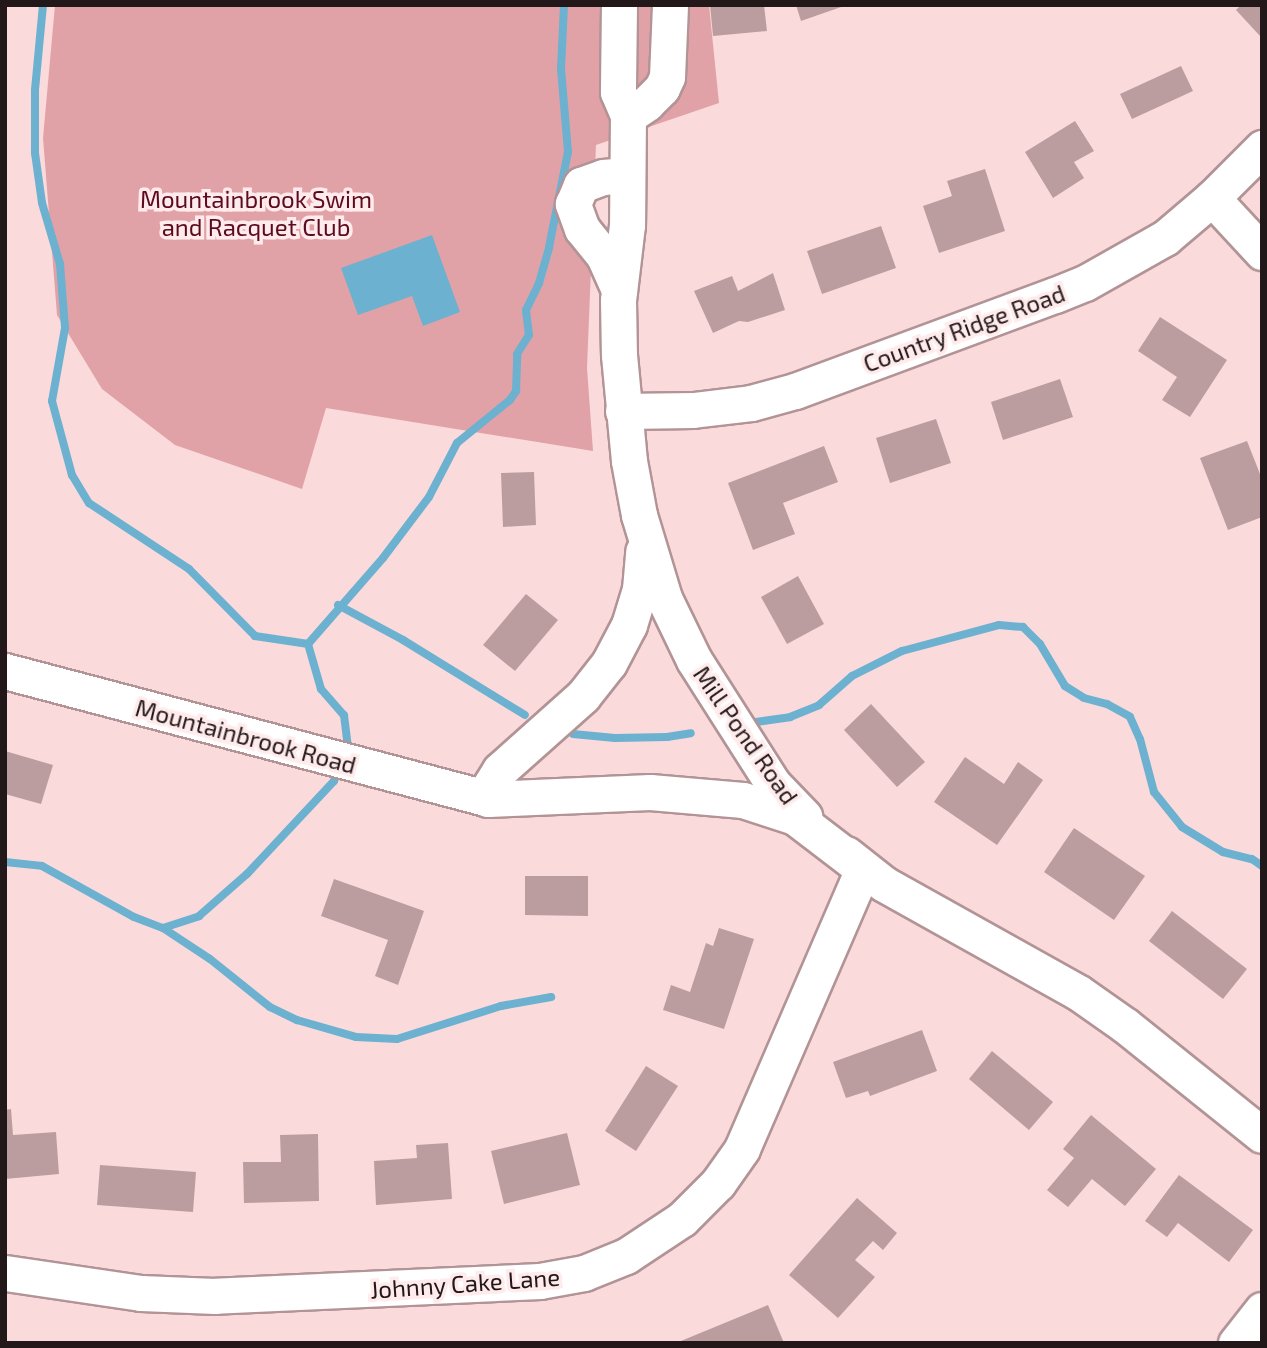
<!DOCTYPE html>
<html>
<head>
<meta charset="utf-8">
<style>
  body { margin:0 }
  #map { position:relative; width:1267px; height:1348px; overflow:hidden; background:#fbdadc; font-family:"Exo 2",sans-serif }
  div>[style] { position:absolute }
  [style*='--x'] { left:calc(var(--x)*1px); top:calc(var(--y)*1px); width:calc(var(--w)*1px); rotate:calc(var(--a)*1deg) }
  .green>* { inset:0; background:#e1a2a7 }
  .water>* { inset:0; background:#6cb1cf }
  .stream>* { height:8px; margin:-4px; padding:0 4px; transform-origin:4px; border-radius:4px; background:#6cb1cf }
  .building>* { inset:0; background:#bc9d9f }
  .roads { filter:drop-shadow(2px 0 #b29496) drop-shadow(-2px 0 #b29496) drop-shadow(0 2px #b29496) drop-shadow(0 -2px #b29496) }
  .minor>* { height:35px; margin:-17.5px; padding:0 17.5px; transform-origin:17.5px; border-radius:17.5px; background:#fff }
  span { translate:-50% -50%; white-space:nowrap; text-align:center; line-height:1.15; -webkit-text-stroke:7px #ffebec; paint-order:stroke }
  .park-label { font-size:24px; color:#5c0a1e }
  .street-label { font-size:24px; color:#231819 }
  .frame { position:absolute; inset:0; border:7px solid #231819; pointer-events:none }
</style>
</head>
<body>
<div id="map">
  <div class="green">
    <i style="clip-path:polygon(55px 5px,709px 5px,719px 103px,596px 145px,587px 368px,593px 451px,326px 408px,302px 489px,175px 445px,102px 389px,57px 315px,43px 138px)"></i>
  </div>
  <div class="water">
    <i style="clip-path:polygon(432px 235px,460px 312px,423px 326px,412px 296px,358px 315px,341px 268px)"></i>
  </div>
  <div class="stream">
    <i style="--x:43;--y:5;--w:85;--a:95.4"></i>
    <i style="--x:35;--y:90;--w:63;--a:90"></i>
    <i style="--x:35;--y:153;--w:50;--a:82"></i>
    <i style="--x:42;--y:203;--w:64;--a:73.6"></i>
    <i style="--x:60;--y:264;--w:64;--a:85.5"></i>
    <i style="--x:65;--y:328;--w:74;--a:100.1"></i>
    <i style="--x:52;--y:401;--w:77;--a:74.9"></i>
    <i style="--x:72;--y:475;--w:33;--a:59"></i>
    <i style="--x:89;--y:503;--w:120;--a:33.4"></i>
    <i style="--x:189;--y:569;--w:94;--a:45.4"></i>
    <i style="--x:255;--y:636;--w:54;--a:8.6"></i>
    <i style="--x:338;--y:605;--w:74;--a:28.3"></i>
    <i style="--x:403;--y:640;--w:143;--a:31.6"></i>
    <i style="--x:308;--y:644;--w:114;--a:-48.9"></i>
    <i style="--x:383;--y:558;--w:76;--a:-53"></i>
    <i style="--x:429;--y:497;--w:61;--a:-62.6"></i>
    <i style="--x:457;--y:443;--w:68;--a:-39.1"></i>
    <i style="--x:510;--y:400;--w:11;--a:-56"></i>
    <i style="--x:516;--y:391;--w:37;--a:-88"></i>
    <i style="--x:517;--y:354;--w:22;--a:-58"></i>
    <i style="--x:529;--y:335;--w:25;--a:-97"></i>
    <i style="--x:526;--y:310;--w:30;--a:-64"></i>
    <i style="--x:539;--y:283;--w:37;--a:-74"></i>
    <i style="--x:549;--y:247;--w:97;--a:-78.7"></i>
    <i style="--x:568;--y:152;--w:83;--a:-94.8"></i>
    <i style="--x:561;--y:69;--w:64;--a:-87.3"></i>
    <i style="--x:308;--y:644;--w:47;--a:73.9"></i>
    <i style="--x:321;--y:689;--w:35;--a:49"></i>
    <i style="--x:344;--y:715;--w:32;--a:83"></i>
    <i style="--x:348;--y:747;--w:5;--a:112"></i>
    <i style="--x:756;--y:722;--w:34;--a:-8"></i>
    <i style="--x:790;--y:717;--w:31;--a:-22"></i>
    <i style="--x:819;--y:705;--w:44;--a:-41.3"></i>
    <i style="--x:852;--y:676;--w:56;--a:-26.6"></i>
    <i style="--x:902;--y:651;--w:100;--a:-15"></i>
    <i style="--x:999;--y:625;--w:24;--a:5"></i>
    <i style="--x:1023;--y:627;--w:24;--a:45"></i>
    <i style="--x:1040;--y:644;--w:49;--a:59.2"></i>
    <i style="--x:1065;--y:686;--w:22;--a:32"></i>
    <i style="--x:1084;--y:698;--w:24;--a:15"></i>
    <i style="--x:1107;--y:704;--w:26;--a:29"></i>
    <i style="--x:1130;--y:717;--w:24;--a:66"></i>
    <i style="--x:1140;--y:739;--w:55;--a:75.2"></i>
    <i style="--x:1154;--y:792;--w:45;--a:51.3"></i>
    <i style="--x:1182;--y:827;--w:48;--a:31.4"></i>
    <i style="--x:1223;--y:852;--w:30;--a:14"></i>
    <i style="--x:1252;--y:859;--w:12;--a:35"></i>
    <i style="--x:573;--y:734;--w:42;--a:5.4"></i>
    <i style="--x:615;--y:738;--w:52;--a:-1.1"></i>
    <i style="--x:667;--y:737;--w:24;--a:-9"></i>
    <i style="--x:5;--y:862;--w:37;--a:6"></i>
    <i style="--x:42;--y:866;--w:105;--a:29"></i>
    <i style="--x:134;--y:917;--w:31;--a:21"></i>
    <i style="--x:163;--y:928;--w:56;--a:33.4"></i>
    <i style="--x:210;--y:959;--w:77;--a:38.7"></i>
    <i style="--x:270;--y:1007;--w:30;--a:26"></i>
    <i style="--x:297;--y:1020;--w:61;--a:16.1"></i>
    <i style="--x:356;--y:1037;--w:41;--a:2.8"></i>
    <i style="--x:397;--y:1039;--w:109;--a:-17.6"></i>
    <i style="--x:501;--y:1006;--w:51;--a:-10.2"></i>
    <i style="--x:163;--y:928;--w:38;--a:-18"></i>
    <i style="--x:199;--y:916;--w:64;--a:-41.2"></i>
    <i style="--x:247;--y:874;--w:127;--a:-46.9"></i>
    <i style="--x:334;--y:781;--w:15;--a:-67"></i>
  </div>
  <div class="building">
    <i style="clip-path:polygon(710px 5px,764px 5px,767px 31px,713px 36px)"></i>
    <i style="clip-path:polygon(796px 5px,844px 5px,844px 6px,801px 21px)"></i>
    <i style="clip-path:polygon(1241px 5px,1262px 5px,1260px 36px,1236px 10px)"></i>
    <i style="clip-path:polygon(1181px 66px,1193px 91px,1132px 119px,1120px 94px)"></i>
    <i style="clip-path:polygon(1075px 121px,1094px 151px,1074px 162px,1084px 178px,1053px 198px,1025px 152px)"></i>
    <i style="clip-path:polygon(985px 169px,1005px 231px,939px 253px,923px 206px,952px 196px,947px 181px)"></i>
    <i style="clip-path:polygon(881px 226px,896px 268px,822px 294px,807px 251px)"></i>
    <i style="clip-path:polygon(773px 273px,785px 310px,748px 322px,739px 321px,713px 333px,694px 291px,732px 276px,738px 291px)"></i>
    <i style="clip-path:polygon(1160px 317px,1227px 360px,1190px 417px,1162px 400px,1177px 377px,1138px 351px)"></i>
    <i style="clip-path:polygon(1060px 379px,1073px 417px,1003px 440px,991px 402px)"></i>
    <i style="clip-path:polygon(936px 419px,951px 463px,890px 483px,876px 438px)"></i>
    <i style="clip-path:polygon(1247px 441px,1262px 479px,1262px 517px,1228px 530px,1200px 458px)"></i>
    <i style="clip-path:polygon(824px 446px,838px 482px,783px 503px,795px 534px,753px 550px,728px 483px)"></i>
    <i style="clip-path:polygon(534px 472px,536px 525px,503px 527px,501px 473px)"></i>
    <i style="clip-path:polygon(798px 576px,824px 624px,787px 644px,761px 597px)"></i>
    <i style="clip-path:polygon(526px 594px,558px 620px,515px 671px,483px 645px)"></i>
    <i style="clip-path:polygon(871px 704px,925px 762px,897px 787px,844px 730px)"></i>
    <i style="clip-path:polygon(5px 751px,53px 765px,41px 804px,5px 794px)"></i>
    <i style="clip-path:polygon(965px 757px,1004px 784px,1018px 762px,1043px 780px,997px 845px,934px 802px)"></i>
    <i style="clip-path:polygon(1074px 828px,1145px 876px,1114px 920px,1044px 872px)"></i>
    <i style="clip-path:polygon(525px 876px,588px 876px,588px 916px,525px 915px)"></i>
    <i style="clip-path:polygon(334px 879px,424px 911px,398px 985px,375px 976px,388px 940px,321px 916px)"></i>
    <i style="clip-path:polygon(1172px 911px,1247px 969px,1223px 999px,1149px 941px)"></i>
    <i style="clip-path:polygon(719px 928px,754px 939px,724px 1029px,663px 1010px,671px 985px,690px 992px,706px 943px,713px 946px)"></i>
    <i style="clip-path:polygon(922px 1030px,937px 1071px,870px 1096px,868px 1091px,846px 1098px,833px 1062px)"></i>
    <i style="clip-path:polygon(992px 1051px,1053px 1102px,1029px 1130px,969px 1079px)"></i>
    <i style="clip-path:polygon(646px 1066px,678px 1086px,636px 1151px,605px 1131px)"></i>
    <i style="clip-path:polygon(11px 1109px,13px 1135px,56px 1132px,59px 1174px,5px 1179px,5px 1110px)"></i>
    <i style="clip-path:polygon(1091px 1115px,1156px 1169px,1125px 1206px,1092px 1179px,1068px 1207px,1047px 1190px,1074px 1158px,1063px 1149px)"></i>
    <i style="clip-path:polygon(567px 1133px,580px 1185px,504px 1204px,491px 1151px)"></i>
    <i style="clip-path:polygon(318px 1134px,319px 1201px,244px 1203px,243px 1162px,281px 1162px,280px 1135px)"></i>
    <i style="clip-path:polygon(448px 1143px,452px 1199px,376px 1205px,374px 1161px,417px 1158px,416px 1145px)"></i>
    <i style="clip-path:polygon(100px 1165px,196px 1172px,193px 1212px,97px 1205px)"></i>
    <i style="clip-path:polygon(1179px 1175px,1253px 1230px,1229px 1262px,1178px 1223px,1167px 1237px,1145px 1221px)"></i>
    <i style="clip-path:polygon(857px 1198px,897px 1233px,883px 1250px,873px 1241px,855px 1260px,875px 1277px,838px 1318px,789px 1275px)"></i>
    <i style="clip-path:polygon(768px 1305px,784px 1343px,676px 1343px)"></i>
  </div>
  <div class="roads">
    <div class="minor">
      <i style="--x:619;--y:5;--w:87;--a:90.7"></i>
      <i style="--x:618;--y:92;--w:26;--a:67"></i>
      <i style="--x:628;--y:116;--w:109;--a:90.5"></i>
      <i style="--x:627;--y:225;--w:76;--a:96.8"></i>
      <i style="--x:618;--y:300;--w:55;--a:89"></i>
      <i style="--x:619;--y:355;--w:106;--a:84.6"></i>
      <i style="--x:629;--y:461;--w:55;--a:79.5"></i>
      <i style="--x:639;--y:515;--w:87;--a:73.2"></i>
      <i style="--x:664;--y:598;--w:69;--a:64.2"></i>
      <i style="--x:694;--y:660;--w:147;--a:57.5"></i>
      <i style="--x:773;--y:784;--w:45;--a:45.9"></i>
      <i style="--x:628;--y:116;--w:23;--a:-34"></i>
      <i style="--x:647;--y:103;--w:21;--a:-45"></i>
      <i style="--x:662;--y:88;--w:12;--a:-66"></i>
      <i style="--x:667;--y:77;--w:72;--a:-87.6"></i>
      <i style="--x:1212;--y:198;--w:74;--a:47.2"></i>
      <i style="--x:619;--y:290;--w:37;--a:-114"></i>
      <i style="--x:604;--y:256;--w:35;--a:-129"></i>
      <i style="--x:582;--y:229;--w:27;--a:-110"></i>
      <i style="--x:573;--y:204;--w:21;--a:-67"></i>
      <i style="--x:581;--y:185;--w:23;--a:-20"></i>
      <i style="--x:603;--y:177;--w:24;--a:-5"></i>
      <i style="--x:623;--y:411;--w:70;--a:-0.8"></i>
      <i style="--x:693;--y:410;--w:58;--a:-6.9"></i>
      <i style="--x:751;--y:403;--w:46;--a:-15.3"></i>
      <i style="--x:795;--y:391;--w:277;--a:-20.3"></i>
      <i style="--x:1055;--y:295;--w:32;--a:-22"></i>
      <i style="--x:1085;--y:283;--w:92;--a:-29.4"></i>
      <i style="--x:1165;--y:238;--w:62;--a:-40.4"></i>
      <i style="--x:1212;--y:198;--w:71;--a:-45"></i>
      <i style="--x:5;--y:671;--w:500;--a:14.8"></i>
      <i style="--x:488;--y:799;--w:162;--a:-2.5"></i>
      <i style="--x:650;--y:792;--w:93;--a:4.9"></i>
      <i style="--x:743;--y:800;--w:55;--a:18.1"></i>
      <i style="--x:795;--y:817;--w:86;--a:37.4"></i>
      <i style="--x:863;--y:869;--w:305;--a:113.4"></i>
      <i style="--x:742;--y:1149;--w:42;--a:125.2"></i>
      <i style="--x:718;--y:1183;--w:51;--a:135"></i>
      <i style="--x:682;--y:1219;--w:67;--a:146.5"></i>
      <i style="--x:626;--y:1256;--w:45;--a:158"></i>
      <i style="--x:584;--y:1273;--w:45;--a:169.7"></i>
      <i style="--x:540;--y:1281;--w:325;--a:177.4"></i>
      <i style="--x:215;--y:1296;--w:74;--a:-177.7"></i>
      <i style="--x:141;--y:1293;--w:137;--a:-171.6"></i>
      <i style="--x:488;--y:799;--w:13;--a:-81"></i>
      <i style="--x:490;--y:786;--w:19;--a:-58"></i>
      <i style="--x:500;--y:770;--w:111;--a:-41.7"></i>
      <i style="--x:583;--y:696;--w:42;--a:-51.8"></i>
      <i style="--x:609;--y:663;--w:43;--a:-62.2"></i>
      <i style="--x:629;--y:625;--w:38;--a:-73"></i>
      <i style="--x:640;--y:589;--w:38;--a:-85"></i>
      <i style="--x:846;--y:854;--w:48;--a:38.3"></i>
      <i style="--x:884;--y:884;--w:223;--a:29.2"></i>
      <i style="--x:1079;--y:993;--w:57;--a:35.1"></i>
      <i style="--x:1126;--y:1026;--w:174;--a:38.7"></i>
      <i style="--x:1236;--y:1343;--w:42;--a:-51.8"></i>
    </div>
  </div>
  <div class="park-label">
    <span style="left:256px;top:213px">Mountainbrook Swim<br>and Racquet Club</span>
  </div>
  <div class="street-label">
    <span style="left:964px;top:328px;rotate:-20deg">Country Ridge Road</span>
    <span style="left:746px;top:735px;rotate:55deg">Mill Pond Road</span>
    <span style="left:246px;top:736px;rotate:15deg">Mountainbrook Road</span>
    <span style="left:465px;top:1283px;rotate:-4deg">Johnny Cake Lane</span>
  </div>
  <div class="frame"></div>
</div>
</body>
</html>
